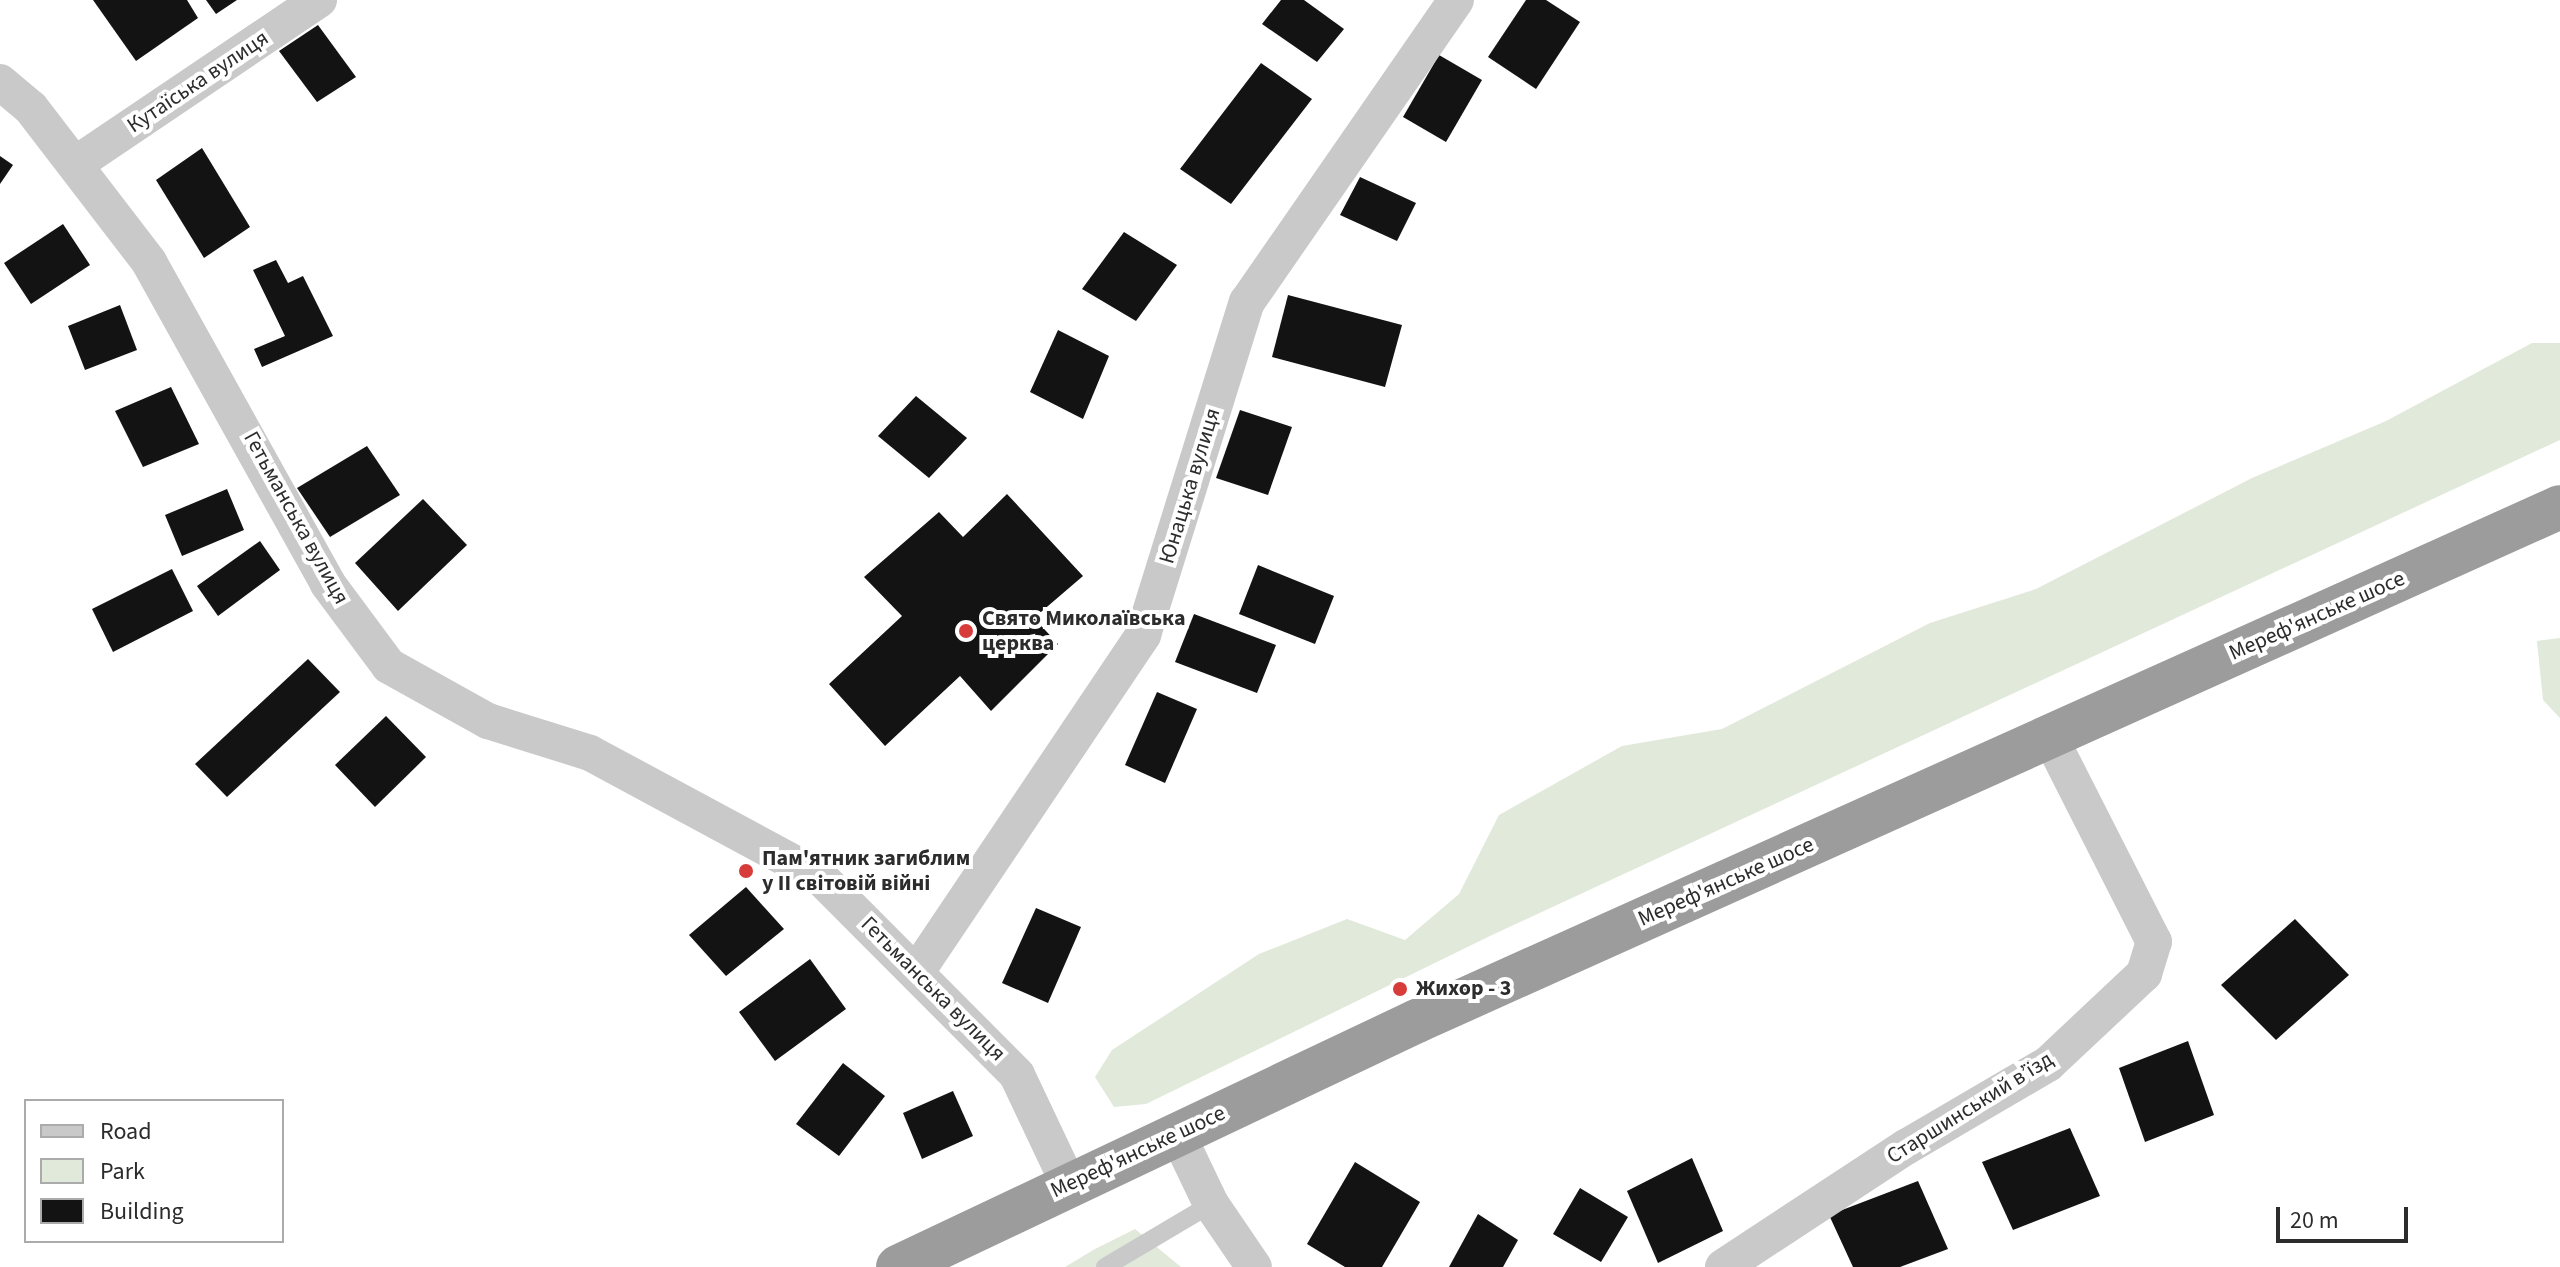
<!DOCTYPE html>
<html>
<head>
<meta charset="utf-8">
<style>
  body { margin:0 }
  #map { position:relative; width:2560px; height:1267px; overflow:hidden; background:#fff; font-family:"Source Sans 3",sans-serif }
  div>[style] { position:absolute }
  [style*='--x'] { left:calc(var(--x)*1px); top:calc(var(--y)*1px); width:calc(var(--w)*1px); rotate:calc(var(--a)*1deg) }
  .green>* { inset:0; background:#e1e9da }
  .building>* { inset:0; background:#131313 }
  .service>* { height:18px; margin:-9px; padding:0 9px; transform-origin:9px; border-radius:9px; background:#c9c9c9 }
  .minor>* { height:36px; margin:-18px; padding:0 18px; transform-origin:18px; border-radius:18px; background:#c9c9c9 }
  .trunk>* { height:44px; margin:-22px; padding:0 22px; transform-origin:22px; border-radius:22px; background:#9c9c9c }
  .dots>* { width:22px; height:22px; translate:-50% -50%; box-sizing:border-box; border:4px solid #fff; border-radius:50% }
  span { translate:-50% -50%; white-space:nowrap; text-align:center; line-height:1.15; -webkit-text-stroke:8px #fff; paint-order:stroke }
  .street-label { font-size:22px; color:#2c2c2c }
  .poi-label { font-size:22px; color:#2c2c2c; font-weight:700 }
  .left { translate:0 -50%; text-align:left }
  .legend { position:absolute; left:24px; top:1099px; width:260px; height:144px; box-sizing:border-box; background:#fff; border:2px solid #ababab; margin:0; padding:10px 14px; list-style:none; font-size:24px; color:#2c2c2c }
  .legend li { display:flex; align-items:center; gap:16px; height:40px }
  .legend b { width:40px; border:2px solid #ababab }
  .scale { position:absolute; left:2276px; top:1207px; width:132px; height:36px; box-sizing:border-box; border:4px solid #2c2c2c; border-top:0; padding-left:10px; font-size:24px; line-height:28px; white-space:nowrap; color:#2c2c2c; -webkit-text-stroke:6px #fff; paint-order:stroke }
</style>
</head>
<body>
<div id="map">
  <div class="green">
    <i style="clip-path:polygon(2532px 343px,2560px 343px,2560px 440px,1490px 936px,1146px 1104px,1114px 1107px,1095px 1077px,1112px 1050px,1259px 954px,1347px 919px,1405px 940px,1459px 894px,1499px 815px,1622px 746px,1722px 729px,1930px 623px,2036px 589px,2252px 478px,2386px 421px)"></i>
    <i style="clip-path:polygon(2560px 638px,2560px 718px,2543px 700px,2537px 641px)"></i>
    <i style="clip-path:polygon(1135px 1229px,1181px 1267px,1065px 1267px,1095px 1249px)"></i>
  </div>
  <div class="building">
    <i style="clip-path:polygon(93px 0,187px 0,198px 18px,136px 61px)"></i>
    <i style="clip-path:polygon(206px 0,237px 0,216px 14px)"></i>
    <i style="clip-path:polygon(1281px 0,1304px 0,1344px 29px,1317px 62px,1262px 24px)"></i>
    <i style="clip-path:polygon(1526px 0,1546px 0,1580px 22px,1536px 89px,1488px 57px)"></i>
    <i style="clip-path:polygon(318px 25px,356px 77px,317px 102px,279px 51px)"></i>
    <i style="clip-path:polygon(1439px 55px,1482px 80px,1446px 142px,1403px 117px)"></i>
    <i style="clip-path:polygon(1261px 63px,1312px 99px,1231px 204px,1180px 169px)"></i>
    <i style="clip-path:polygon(202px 148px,250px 227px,204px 258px,156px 180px)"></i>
    <i style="clip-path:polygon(0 156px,13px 165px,0 184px)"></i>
    <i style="clip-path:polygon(1360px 177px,1416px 203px,1397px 241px,1340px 215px)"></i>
    <i style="clip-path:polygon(63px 224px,90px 265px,31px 304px,4px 263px)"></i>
    <i style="clip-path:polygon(1124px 232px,1177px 265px,1136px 321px,1082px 289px)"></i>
    <i style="clip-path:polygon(276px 260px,288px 283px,303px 276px,333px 336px,262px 367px,254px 349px,285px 336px,253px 270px)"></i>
    <i style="clip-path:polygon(1288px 295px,1402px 325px,1385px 387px,1272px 357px)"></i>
    <i style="clip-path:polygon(120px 305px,137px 350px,85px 370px,68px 326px)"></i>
    <i style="clip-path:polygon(1058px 330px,1109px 356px,1083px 419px,1030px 392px)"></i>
    <i style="clip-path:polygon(171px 387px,199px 444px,143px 467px,115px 411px)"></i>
    <i style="clip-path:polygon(916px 396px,967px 438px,929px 478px,878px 436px)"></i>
    <i style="clip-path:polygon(1240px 410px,1292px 427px,1268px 495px,1216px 478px)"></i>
    <i style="clip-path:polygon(367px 446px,400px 495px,330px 537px,297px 488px)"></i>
    <i style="clip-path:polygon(227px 489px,244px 530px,182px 556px,165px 515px)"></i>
    <i style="clip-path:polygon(1007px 494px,1083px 576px,1034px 618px,1058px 644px,991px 711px,960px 676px,885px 746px,829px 684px,902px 616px,864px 577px,939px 512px,963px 537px)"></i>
    <i style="clip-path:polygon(423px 499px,467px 545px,398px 611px,355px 563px)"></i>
    <i style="clip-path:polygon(260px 541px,280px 570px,218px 616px,197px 586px)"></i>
    <i style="clip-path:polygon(1258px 565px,1334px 596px,1315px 644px,1239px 614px)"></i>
    <i style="clip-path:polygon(172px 569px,193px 611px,113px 652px,92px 609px)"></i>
    <i style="clip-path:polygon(1194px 614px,1276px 645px,1257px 693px,1175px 662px)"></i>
    <i style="clip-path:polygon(308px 659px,340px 692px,227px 797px,195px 764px)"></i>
    <i style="clip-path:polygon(1157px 692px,1197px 709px,1165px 783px,1125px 765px)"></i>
    <i style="clip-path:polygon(386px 716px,426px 757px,375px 807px,335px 765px)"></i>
    <i style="clip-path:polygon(746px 887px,784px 929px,726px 976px,689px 935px)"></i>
    <i style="clip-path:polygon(1036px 908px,1081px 927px,1048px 1003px,1002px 983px)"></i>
    <i style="clip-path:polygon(2295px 919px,2349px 975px,2276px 1040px,2221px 985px)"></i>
    <i style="clip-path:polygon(810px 959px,846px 1009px,775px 1061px,739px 1012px)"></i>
    <i style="clip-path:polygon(2188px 1041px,2214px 1115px,2145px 1142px,2119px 1068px)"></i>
    <i style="clip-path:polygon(843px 1063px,885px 1096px,839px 1156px,796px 1124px)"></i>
    <i style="clip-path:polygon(953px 1091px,973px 1136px,922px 1159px,903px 1113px)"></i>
    <i style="clip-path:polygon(2070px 1128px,2100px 1196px,2013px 1230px,1982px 1162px)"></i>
    <i style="clip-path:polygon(1692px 1158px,1723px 1231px,1658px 1263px,1627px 1191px)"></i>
    <i style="clip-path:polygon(1355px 1162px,1420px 1202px,1382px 1267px,1345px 1267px,1307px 1244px)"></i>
    <i style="clip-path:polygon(1918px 1181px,1948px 1249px,1900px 1267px,1853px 1267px,1829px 1215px)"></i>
    <i style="clip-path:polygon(1580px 1188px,1628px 1217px,1601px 1262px,1553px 1234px)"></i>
    <i style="clip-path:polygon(1478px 1214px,1518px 1240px,1503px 1267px,1449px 1267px)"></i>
  </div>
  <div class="service">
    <i style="--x:1105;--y:1267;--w:123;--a:-30.7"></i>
  </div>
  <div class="minor">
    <i style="--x:0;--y:82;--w:40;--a:40"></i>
    <i style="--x:31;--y:108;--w:194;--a:52.5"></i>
    <i style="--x:149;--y:262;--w:368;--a:60.9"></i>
    <i style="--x:328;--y:584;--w:102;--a:53.4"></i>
    <i style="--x:389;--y:666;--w:113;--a:29.1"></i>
    <i style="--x:488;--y:721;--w:107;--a:17.4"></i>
    <i style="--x:590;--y:753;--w:261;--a:28.3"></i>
    <i style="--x:820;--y:877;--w:279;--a:45.1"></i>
    <i style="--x:1017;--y:1075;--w:122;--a:64.7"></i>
    <i style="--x:77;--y:163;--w:292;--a:-34"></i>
    <i style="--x:918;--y:970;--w:404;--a:-56.1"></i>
    <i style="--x:1143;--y:635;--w:349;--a:-72.7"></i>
    <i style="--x:1247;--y:302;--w:367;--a:-55.3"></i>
    <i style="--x:1177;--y:1133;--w:79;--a:64.4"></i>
    <i style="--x:1211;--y:1204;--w:76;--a:55.7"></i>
    <i style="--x:1723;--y:1267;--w:219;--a:-33.3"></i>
    <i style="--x:1906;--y:1147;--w:164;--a:-30.3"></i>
    <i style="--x:2048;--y:1064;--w:132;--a:-43.2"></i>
    <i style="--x:2144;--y:974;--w:34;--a:-73"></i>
    <i style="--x:2154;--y:942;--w:232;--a:-116.9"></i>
  </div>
  <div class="trunk">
    <i style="--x:898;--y:1267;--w:574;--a:-25.36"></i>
    <i style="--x:1417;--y:1021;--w:1253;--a:-24.21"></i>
  </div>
  <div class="dots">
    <i style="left:966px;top:631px;background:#d73b3a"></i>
    <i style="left:746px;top:871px;background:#d73b3a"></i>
    <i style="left:1400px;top:989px;background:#d73b3a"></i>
  </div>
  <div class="street-label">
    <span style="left:198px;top:82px;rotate:-34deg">Кутаїська вулиця</span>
    <span style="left:1190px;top:486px;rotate:-73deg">Юнацька вулиця</span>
    <span style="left:296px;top:518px;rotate:61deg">Гетьманська вулиця</span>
    <span style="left:2317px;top:616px;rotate:-24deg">Мереф'янське шосе</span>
    <span style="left:1726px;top:882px;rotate:-24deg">Мереф'янське шосе</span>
    <span style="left:933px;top:989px;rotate:45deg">Гетьманська вулиця</span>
    <span style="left:1970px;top:1108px;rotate:-32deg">Старшинський в’їзд</span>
    <span style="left:1138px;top:1152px;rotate:-25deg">Мереф'янське шосе</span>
  </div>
  <div class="poi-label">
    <span class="left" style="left:982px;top:631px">Свято Миколаївська<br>церква</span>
    <span class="left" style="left:762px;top:871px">Пам'ятник загиблим<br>у II світовій війні</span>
    <span class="left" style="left:1416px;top:989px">Жихор - 3</span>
  </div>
  <ul class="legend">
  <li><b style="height:10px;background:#c9c9c9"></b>Road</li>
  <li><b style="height:22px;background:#e1e9da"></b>Park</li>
  <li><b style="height:22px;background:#131313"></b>Building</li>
  </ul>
  <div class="scale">20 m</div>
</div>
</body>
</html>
